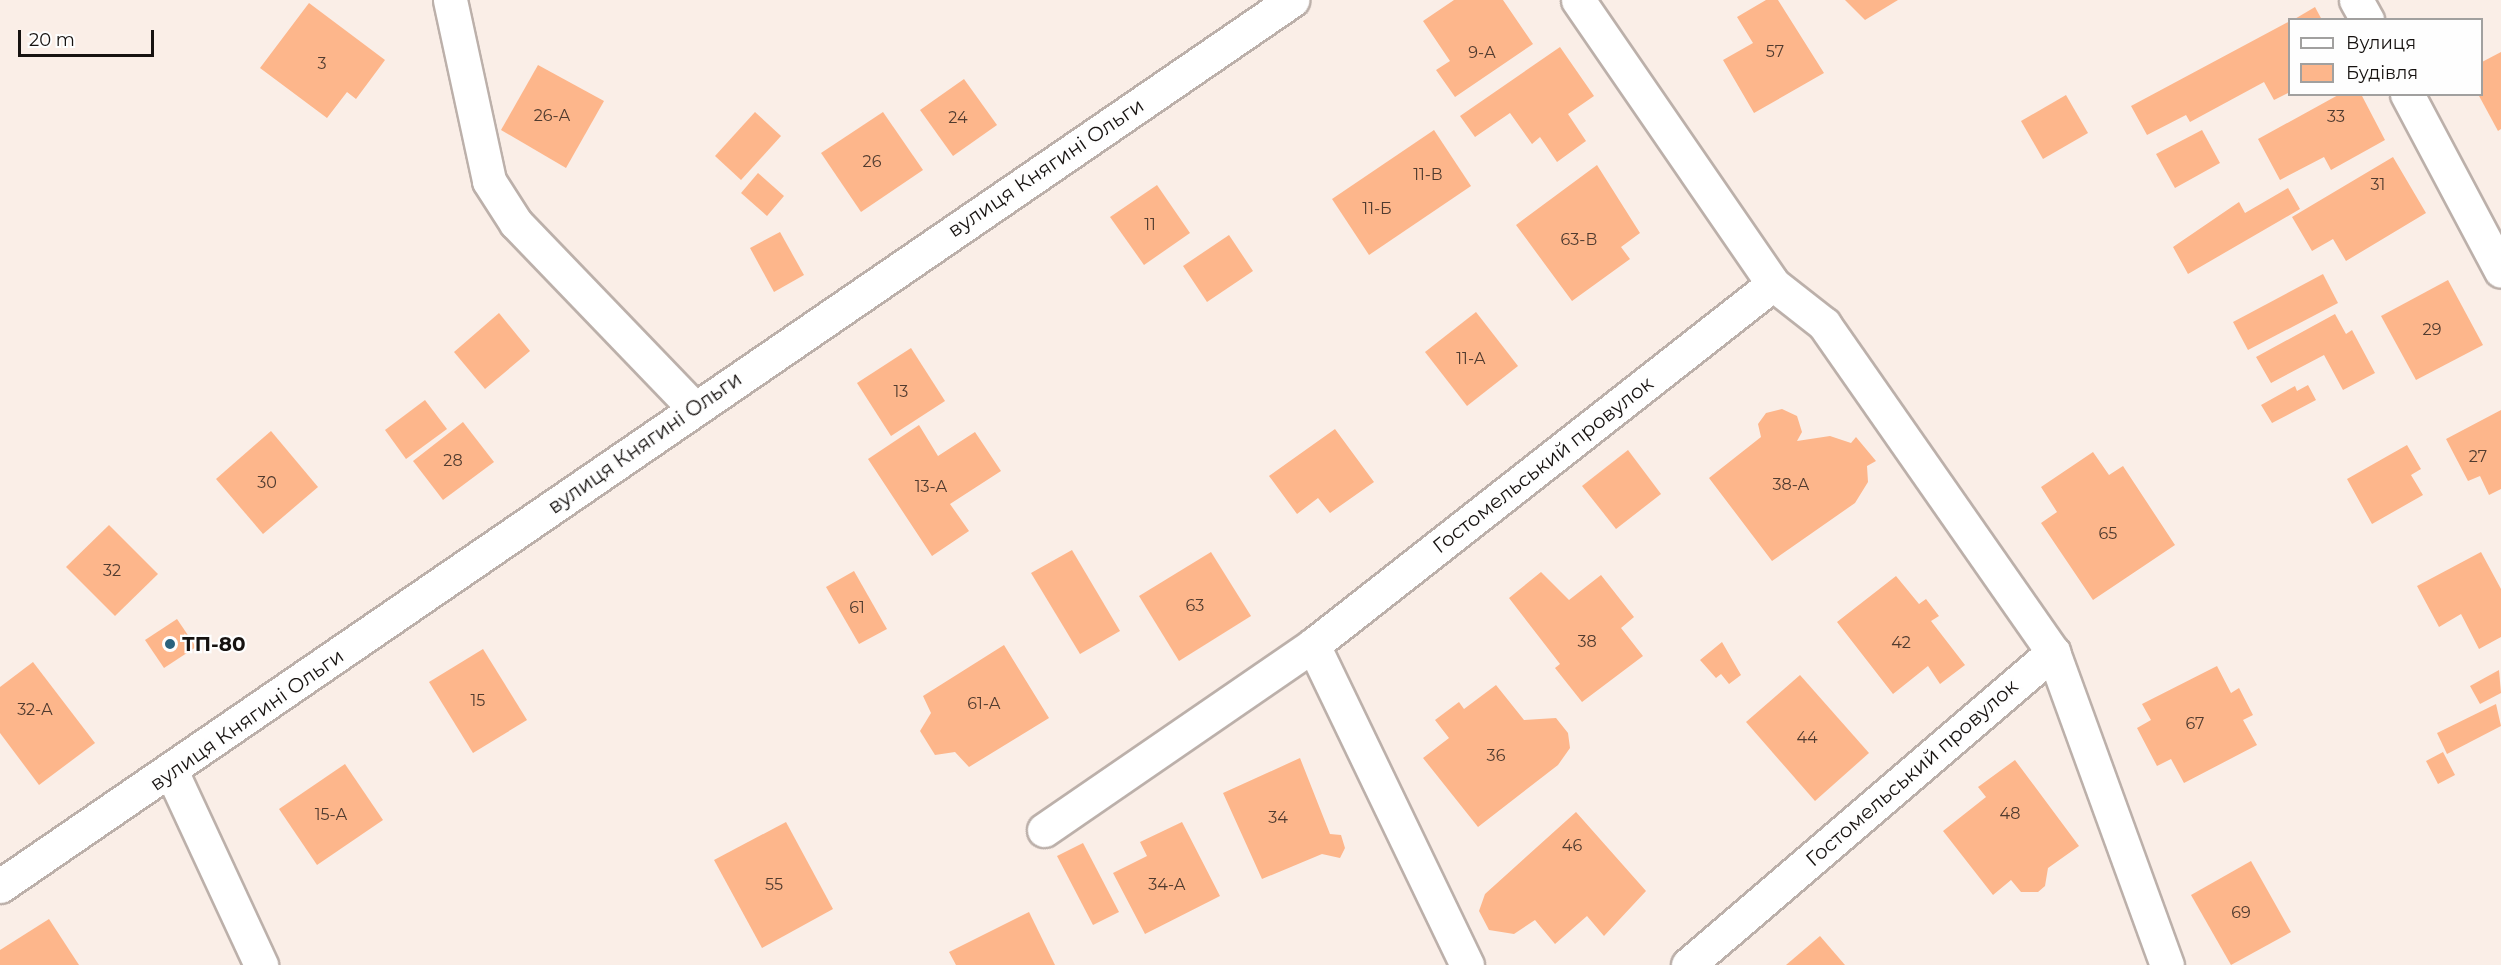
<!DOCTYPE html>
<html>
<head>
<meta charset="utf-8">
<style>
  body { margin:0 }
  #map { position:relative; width:2501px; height:965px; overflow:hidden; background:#faeee7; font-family:Montserrat,sans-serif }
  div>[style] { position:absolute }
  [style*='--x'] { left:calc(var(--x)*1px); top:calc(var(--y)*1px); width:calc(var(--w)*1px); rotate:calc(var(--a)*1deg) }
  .building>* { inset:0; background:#fdb68b }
  .roads { filter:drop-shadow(2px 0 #bcb0aa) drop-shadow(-2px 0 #bcb0aa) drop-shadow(0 2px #bcb0aa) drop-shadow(0 -2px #bcb0aa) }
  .minor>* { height:33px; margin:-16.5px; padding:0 16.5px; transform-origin:16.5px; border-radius:16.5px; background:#fff }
  .dots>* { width:16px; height:16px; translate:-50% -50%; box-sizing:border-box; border:3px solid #fefefe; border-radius:50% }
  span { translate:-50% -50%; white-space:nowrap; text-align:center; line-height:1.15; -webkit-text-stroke:4.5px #fefefe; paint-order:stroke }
  .number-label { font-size:16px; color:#503b2f }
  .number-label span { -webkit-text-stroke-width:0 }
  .street-label { font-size:20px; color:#161210 }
  .poi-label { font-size:20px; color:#161210; font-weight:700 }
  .left { translate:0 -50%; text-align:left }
  .legend { position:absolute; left:2288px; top:18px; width:195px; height:78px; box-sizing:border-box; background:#fefefe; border:2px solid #a1a09f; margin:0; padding:8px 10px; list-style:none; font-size:18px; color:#161210 }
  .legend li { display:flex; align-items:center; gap:12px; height:30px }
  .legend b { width:30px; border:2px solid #a1a09f }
  .scale { position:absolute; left:18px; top:30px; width:136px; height:27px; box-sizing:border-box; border:3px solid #161210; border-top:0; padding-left:8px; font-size:18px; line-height:21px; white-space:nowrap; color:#161210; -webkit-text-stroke:4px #fefefe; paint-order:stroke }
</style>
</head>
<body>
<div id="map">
  <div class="building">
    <i style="clip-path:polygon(1454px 0,1503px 0,1533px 44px,1455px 97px,1436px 70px,1450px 61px,1423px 21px)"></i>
    <i style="clip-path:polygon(1766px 0,1778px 0,1824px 73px,1754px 113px,1723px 60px,1753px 43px,1737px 17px)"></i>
    <i style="clip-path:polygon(1845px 0,1898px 0,1865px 20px)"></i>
    <i style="clip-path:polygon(309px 3px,385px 60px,356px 99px,347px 92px,327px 118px,260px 68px)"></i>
    <i style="clip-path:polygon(2315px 7px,2322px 20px,2293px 20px)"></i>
    <i style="clip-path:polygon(2290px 21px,2290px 92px,2274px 100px,2264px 82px,2190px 122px,2186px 115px,2147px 135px,2131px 106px)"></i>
    <i style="clip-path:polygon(1560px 47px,1594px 96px,1568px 114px,1586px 141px,1557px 162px,1540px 137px,1532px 144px,1510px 113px,1475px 137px,1460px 116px)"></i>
    <i style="clip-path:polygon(2501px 52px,2501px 129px,2498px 131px,2478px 94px,2482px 62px)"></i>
    <i style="clip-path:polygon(538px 65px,604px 101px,566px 168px,501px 130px)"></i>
    <i style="clip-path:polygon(964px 79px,997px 125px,953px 156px,920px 110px)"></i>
    <i style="clip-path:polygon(2340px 94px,2361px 94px,2385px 140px,2331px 170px,2324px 157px,2280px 180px,2258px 139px)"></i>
    <i style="clip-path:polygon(2066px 95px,2088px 133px,2043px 159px,2021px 121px)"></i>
    <i style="clip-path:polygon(755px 112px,781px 136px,741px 180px,715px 156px)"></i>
    <i style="clip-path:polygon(883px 112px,923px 170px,861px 212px,821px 153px)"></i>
    <i style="clip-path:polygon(1434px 130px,1471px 186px,1369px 255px,1332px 199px)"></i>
    <i style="clip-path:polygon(2202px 130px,2220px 163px,2175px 188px,2156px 154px)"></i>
    <i style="clip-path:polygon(2393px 157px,2426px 213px,2346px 261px,2333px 239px,2312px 251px,2292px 217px)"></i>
    <i style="clip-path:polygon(1597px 165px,1640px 233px,1621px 247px,1630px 259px,1572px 301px,1516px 225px)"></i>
    <i style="clip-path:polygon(758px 173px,784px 196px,767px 216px,741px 193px)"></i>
    <i style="clip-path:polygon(1157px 185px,1190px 233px,1144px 265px,1110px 217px)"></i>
    <i style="clip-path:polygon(2288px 188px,2300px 209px,2188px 274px,2173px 247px,2239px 202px,2245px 213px)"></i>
    <i style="clip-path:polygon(780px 232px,804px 275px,774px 292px,750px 248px)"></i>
    <i style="clip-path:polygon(1229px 235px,1253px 271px,1207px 302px,1183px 266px)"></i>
    <i style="clip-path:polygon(2323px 274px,2338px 303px,2248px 350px,2233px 322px)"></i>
    <i style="clip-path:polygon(2448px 280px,2483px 345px,2416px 380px,2381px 316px)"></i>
    <i style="clip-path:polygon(1476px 312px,1518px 366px,1467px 406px,1425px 352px)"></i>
    <i style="clip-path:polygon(499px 313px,530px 351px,485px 389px,454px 352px)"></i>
    <i style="clip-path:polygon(2335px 314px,2346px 334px,2352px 330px,2375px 373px,2343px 390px,2324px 355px,2271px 383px,2256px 357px)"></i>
    <i style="clip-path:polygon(911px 348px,945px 401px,891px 436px,857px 383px)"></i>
    <i style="clip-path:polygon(2308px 385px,2316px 400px,2272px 423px,2261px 405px,2295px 386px,2297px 391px)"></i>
    <i style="clip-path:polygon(425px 400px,447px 429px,406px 459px,385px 430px)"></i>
    <i style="clip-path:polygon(1782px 409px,1797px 416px,1802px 432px,1797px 441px,1830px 436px,1851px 443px,1856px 437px,1876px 461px,1867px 466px,1868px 482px,1855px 503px,1772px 561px,1709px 478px,1761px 437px,1758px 424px,1766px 413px)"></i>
    <i style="clip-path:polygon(2501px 410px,2501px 489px,2489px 495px,2480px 476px,2468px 481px,2446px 439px)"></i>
    <i style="clip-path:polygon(463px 422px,494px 462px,443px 500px,413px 461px)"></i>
    <i style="clip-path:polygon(919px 425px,938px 456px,975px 432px,1001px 471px,950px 504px,969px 531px,932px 556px,868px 459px)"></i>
    <i style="clip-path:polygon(1335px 429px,1374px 482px,1330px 513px,1318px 498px,1297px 514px,1269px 476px)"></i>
    <i style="clip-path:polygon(271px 431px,318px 487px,263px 534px,216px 479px)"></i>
    <i style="clip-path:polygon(2407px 445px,2421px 469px,2411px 475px,2423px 495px,2372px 524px,2347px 479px)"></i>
    <i style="clip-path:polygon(1628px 450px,1661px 494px,1616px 529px,1582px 486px)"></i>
    <i style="clip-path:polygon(2093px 452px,2109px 475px,2123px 466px,2175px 545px,2093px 600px,2041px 523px,2057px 512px,2041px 487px)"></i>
    <i style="clip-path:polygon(109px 525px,158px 574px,115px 616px,66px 567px)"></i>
    <i style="clip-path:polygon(1072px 550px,1120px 631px,1080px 654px,1031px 573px)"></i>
    <i style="clip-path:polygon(1211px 552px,1251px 616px,1179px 661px,1139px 596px)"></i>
    <i style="clip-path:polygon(2481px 552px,2501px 589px,2501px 637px,2479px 649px,2461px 614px,2439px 627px,2417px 586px)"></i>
    <i style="clip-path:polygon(854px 571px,887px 629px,859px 644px,826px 587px)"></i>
    <i style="clip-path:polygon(1541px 572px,1569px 600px,1601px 575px,1634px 617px,1621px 628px,1643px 656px,1582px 702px,1555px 668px,1560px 664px,1509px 598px)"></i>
    <i style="clip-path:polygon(1896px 576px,1919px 604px,1926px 599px,1939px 616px,1931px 621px,1965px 665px,1940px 684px,1928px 666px,1893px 694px,1837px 622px)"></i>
    <i style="clip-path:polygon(177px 619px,196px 647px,164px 668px,145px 640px)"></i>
    <i style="clip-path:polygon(1722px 642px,1741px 675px,1729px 684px,1721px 674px,1716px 678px,1700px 660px)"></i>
    <i style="clip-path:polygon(1004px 645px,1049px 718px,969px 767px,955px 752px,935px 755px,920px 731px,931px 713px,923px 696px)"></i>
    <i style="clip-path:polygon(483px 649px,527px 720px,473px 753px,429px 682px)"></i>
    <i style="clip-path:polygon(33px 662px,95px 743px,39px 785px,0 733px,0 687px)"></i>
    <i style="clip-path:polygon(2217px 666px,2231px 693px,2239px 688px,2253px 715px,2243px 720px,2257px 745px,2184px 783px,2171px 759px,2157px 766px,2137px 728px,2151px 720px,2142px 704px)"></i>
    <i style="clip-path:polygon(2499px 670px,2501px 693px,2480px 704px,2470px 686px)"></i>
    <i style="clip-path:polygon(1800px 675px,1869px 753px,1815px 801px,1746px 722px)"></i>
    <i style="clip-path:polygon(1496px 685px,1524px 720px,1556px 718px,1568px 733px,1570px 748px,1558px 765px,1478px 827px,1423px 758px,1449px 738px,1435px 720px,1459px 702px,1464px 709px)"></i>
    <i style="clip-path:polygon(2496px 704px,2501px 726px,2447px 754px,2437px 733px)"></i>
    <i style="clip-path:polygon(2443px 752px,2455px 775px,2438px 784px,2426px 761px)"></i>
    <i style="clip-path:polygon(1300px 758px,1330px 834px,1341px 835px,1345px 848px,1340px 858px,1322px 854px,1262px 879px,1223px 793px)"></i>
    <i style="clip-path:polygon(2015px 760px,2079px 846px,2048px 868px,2045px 886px,2038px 892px,2021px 892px,2011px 880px,1993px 895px,1943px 831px,1986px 797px,1978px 787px)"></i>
    <i style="clip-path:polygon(345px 764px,383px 820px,317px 865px,279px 809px)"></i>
    <i style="clip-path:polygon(1576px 812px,1646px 891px,1604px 936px,1587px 916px,1555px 944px,1535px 920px,1514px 934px,1489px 930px,1479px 911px,1485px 894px)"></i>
    <i style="clip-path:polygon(786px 822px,833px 909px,762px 948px,714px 860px)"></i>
    <i style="clip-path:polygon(1182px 822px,1220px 896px,1145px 934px,1113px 873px,1147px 856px,1140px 842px)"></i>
    <i style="clip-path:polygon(1083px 843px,1119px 912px,1093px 925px,1057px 856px)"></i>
    <i style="clip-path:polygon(2251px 861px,2291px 932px,2231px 965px,2191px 895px)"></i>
    <i style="clip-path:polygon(1029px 912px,1055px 965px,956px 965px,949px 952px)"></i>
    <i style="clip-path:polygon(49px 919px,79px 965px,0 965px,0 950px)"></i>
    <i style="clip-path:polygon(1820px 936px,1845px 965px,1786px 965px)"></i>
  </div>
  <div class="roads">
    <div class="minor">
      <i style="--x:450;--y:0;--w:185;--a:77.8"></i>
      <i style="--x:489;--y:181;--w:50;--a:57.3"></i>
      <i style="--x:516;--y:223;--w:257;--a:46.1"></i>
      <i style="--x:1578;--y:0;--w:345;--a:55.5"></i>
      <i style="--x:1773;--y:284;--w:65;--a:38.1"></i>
      <i style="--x:1824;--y:324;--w:400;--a:55.1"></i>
      <i style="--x:2053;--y:652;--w:333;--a:70"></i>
      <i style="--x:2356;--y:0;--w:23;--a:61"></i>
      <i style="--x:2407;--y:94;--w:200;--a:62"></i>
      <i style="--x:1313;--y:645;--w:355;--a:64.3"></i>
      <i style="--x:172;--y:773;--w:212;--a:65.1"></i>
      <i style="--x:1044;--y:830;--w:326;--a:-34.5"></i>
      <i style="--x:1313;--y:645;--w:585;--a:-38.12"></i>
      <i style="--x:0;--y:886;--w:1567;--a:-34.44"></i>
      <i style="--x:1688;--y:965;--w:481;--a:-40.6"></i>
    </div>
  </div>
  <div class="dots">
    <i style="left:170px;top:644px;background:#2b627d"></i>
  </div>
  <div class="number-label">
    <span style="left:1775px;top:52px">57</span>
    <span style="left:1482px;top:53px">9-А</span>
    <span style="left:322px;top:64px">3</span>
    <span style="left:552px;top:116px">26-А</span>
    <span style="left:2336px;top:117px">33</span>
    <span style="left:958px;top:118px">24</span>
    <span style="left:872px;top:162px">26</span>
    <span style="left:1428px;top:175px">11-В</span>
    <span style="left:2378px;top:185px">31</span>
    <span style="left:1377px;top:209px">11-Б</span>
    <span style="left:1150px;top:225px">11</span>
    <span style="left:1579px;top:240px">63-В</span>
    <span style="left:2432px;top:330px">29</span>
    <span style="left:1471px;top:359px">11-А</span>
    <span style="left:901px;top:392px">13</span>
    <span style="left:2478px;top:457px">27</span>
    <span style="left:453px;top:461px">28</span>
    <span style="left:267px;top:483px">30</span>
    <span style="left:1791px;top:485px">38-А</span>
    <span style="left:931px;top:487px">13-А</span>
    <span style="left:2108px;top:534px">65</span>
    <span style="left:112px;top:571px">32</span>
    <span style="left:1195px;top:606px">63</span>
    <span style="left:857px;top:608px">61</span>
    <span style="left:1587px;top:642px">38</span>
    <span style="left:1901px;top:643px">42</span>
    <span style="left:478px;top:701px">15</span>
    <span style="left:984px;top:704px">61-А</span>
    <span style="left:35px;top:710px">32-А</span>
    <span style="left:2195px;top:724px">67</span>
    <span style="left:1807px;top:738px">44</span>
    <span style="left:1496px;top:756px">36</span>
    <span style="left:2010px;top:814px">48</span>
    <span style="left:331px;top:815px">15-А</span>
    <span style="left:1278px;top:818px">34</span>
    <span style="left:1572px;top:846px">46</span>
    <span style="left:774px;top:885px">55</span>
    <span style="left:1167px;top:885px">34-А</span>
    <span style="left:2241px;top:913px">69</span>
  </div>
  <div class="street-label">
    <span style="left:1046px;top:168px;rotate:-34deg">вулиця Княгині Ольги</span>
    <span style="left:645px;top:443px;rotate:-35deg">вулиця Княгині Ольги</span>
    <span style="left:1543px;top:465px;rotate:-38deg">Гостомельський провулок</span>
    <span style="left:247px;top:720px;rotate:-35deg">вулиця Княгині Ольги</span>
    <span style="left:1912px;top:773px;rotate:-41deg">Гостомельський провулок</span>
  </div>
  <div class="poi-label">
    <span class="left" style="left:182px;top:644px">ТП-80</span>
  </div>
  <ul class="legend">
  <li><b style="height:8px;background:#fff"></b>Вулиця</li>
  <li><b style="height:16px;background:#fdb68b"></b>Будівля</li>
  </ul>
  <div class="scale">20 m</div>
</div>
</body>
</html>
